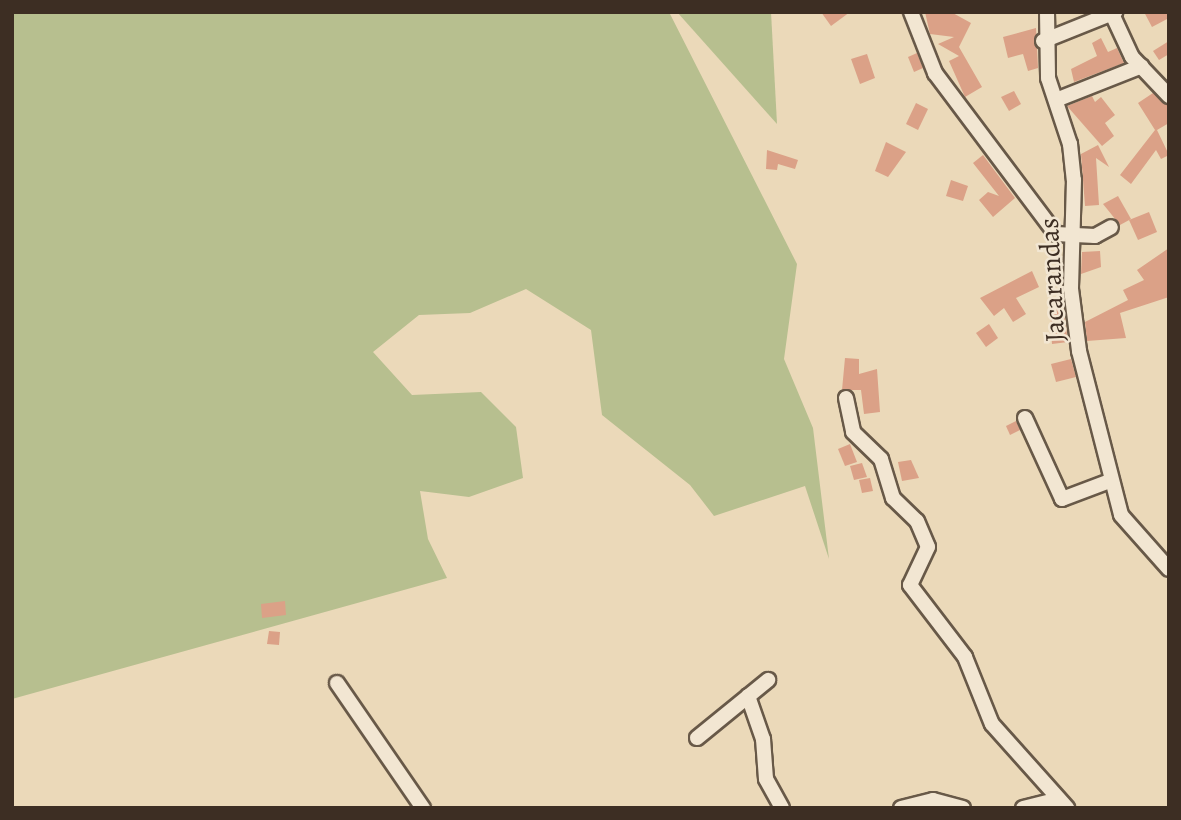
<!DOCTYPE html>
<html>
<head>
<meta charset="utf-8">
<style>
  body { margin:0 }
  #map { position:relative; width:1181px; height:820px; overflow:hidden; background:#ebd9b9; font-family:Alegreya,serif }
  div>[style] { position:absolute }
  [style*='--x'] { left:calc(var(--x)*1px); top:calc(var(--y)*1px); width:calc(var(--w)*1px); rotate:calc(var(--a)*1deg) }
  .green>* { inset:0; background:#b7bf8f }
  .building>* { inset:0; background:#dba187 }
  .roads { filter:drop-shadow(2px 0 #685948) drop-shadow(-2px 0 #685948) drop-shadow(0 2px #685948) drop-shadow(0 -2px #685948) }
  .minor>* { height:14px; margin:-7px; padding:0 7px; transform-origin:7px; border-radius:7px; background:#f2e6d2 }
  span { translate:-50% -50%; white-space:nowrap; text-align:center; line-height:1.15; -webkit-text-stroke:5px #f2e6d2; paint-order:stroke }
  .street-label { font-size:28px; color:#3d2e23 }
  .frame { position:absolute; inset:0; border:14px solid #3d2e23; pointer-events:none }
</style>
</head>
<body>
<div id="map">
  <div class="green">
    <i style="clip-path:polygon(12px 12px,669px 12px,797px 264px,784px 359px,813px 428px,829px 559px,805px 486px,714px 516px,690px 485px,602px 415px,591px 330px,526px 289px,470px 313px,419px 315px,373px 352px,412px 395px,481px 392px,516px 427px,523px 478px,469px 497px,420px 491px,428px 539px,447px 578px,12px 699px)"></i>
    <i style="clip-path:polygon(677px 12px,771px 12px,777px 124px)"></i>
  </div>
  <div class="building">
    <i style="clip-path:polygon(821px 12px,850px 12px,831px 26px)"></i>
    <i style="clip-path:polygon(925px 12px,951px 12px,971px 23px,959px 47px,982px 87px,965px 97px,949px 61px,959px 56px,938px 44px,954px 37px,930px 34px)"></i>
    <i style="clip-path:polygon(1144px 12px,1169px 12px,1169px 18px,1152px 27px)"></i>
    <i style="clip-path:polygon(1036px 28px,1038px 68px,1028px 71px,1023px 54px,1008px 58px,1003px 37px)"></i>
    <i style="clip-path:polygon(1101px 38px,1108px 52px,1117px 48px,1124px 63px,1074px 82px,1071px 69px,1097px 56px,1092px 43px)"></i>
    <i style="clip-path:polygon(1169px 41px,1169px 54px,1159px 60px,1153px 51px)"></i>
    <i style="clip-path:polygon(917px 53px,923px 68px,914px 72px,908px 57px)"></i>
    <i style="clip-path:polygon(867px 54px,875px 78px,860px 84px,851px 59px)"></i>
    <i style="clip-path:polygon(1014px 91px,1021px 104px,1009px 111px,1001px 97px)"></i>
    <i style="clip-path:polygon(1153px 93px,1169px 105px,1169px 123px,1157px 130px,1169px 155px,1161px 159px,1156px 150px,1131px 184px,1120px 175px,1155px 130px,1138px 103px)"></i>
    <i style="clip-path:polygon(1092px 96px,1095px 102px,1101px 97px,1115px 115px,1105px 123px,1114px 136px,1102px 146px,1067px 106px)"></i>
    <i style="clip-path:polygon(916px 103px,928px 109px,918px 130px,906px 124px)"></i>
    <i style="clip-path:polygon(886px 142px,906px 152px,888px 177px,875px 171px)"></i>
    <i style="clip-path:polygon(1098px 145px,1109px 167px,1096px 158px,1099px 205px,1085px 206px,1081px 154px)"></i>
    <i style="clip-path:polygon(767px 150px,798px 160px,795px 169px,778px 164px,777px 170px,766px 169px)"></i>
    <i style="clip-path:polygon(983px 155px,1015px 198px,993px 217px,979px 200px,988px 192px,999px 196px,973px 163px)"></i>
    <i style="clip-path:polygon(951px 180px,968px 186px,963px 201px,946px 196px)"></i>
    <i style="clip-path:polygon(1118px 196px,1131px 219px,1120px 225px,1103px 204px)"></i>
    <i style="clip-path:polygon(1149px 212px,1157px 232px,1138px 240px,1129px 220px)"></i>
    <i style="clip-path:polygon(1169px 248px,1169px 297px,1120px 313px,1126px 338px,1087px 341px,1085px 322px,1128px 300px,1123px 290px,1144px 280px,1137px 270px)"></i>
    <i style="clip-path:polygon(1100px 251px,1101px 267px,1081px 274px,1082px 252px)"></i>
    <i style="clip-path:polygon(1032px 271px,1039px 287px,1016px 298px,1026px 314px,1013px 322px,1004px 308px,994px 316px,980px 298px)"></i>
    <i style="clip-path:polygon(1050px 306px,1063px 306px,1068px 342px,1052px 344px)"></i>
    <i style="clip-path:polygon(989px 324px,998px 338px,986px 347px,976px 333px)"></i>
    <i style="clip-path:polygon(845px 358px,859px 359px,859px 374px,877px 369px,880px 412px,864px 414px,861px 390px,842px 390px)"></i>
    <i style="clip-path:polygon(1071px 359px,1076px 377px,1056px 382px,1051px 364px)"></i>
    <i style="clip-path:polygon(1016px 421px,1020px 430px,1010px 435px,1006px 426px)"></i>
    <i style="clip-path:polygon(850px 444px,857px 462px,845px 466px,838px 449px)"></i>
    <i style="clip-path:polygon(911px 460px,919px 478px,902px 481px,898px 462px)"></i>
    <i style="clip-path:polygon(862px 463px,867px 477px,854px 480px,850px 466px)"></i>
    <i style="clip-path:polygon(870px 478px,873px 491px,862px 493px,859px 480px)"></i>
    <i style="clip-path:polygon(285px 601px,286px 615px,262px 618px,261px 604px)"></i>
    <i style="clip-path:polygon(269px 631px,280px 632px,279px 645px,267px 644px)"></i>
  </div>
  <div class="roads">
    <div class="minor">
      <i style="--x:911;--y:12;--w:66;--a:68.5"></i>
      <i style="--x:935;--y:73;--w:201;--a:53.1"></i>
      <i style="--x:1056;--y:234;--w:39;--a:3"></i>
      <i style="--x:1095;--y:236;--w:18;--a:-29"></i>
      <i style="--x:1047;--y:12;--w:66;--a:89.1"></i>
      <i style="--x:1048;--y:78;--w:70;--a:71.6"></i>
      <i style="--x:1070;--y:144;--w:36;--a:84"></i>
      <i style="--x:1074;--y:180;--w:109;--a:91.6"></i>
      <i style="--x:1071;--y:289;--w:63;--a:82.6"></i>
      <i style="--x:1079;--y:351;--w:169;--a:75.6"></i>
      <i style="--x:1121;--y:515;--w:72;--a:48.4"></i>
      <i style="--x:1112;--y:14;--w:47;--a:65.1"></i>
      <i style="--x:1132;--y:57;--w:54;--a:46.5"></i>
      <i style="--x:1043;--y:41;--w:78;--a:-21.9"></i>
      <i style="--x:1056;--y:100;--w:92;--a:-21.6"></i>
      <i style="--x:846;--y:398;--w:35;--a:78"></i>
      <i style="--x:853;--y:432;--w:39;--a:44"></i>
      <i style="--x:881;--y:459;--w:41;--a:72.9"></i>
      <i style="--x:893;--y:498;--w:33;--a:44"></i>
      <i style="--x:917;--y:521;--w:28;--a:67"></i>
      <i style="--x:928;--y:547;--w:42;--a:115.3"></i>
      <i style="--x:910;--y:585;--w:91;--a:52.6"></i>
      <i style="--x:965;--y:657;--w:72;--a:68.1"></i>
      <i style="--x:992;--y:724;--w:113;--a:48.2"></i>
      <i style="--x:1025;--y:418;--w:89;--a:65.4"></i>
      <i style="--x:1062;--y:499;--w:51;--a:-20.6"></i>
      <i style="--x:337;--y:683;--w:152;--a:55.5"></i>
      <i style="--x:748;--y:696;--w:46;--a:70.8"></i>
      <i style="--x:763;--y:739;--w:40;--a:85.7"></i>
      <i style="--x:766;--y:779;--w:33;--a:61"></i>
      <i style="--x:697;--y:738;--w:92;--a:-39.2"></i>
      <i style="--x:901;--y:808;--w:33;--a:-14"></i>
      <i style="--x:933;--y:800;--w:31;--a:15"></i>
      <i style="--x:1023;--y:808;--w:33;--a:-14"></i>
    </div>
  </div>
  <div class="street-label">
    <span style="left:1052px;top:280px;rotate:-93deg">Jacarandas</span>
  </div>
  <div class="frame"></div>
</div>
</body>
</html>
